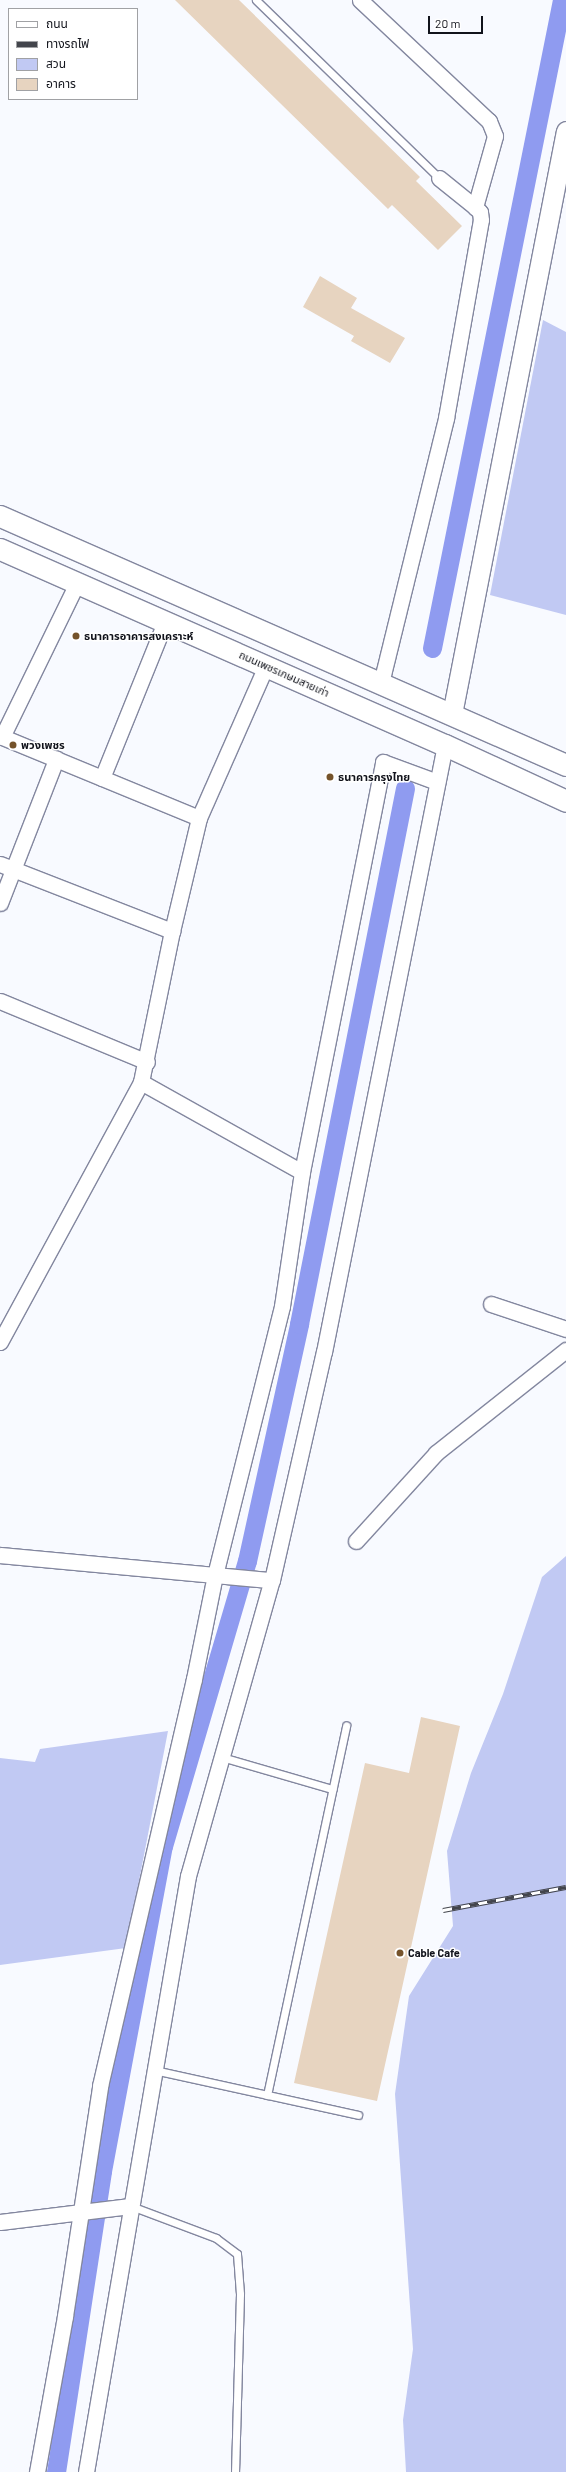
<!DOCTYPE html>
<html>
<head>
<meta charset="utf-8">
<style>
  body { margin:0 }
  #map { position:relative; width:566px; height:2472px; overflow:hidden; background:#f8faff; font-family:Barlow,"Noto Sans Thai",sans-serif }
  div>[style] { position:absolute }
  [style*='--x'] { left:calc(var(--x)*1px); top:calc(var(--y)*1px); width:calc(var(--w)*1px); rotate:calc(var(--a)*1deg) }
  .green>* { inset:0; background:#c1c9f3 }
  .canal>* { height:19px; margin:-9.5px; padding:0 9.5px; transform-origin:9.5px; border-radius:9.5px; background:#8f9bf0 }
  .building>* { inset:0; background:#e7d4c0 }
  .roads { filter:drop-shadow(1px 0 #83879f) drop-shadow(-1px 0 #83879f) drop-shadow(0 1px #83879f) drop-shadow(0 -1px #83879f) }
  .service>* { height:7px; margin:-3.5px; padding:0 3.5px; transform-origin:3.5px; border-radius:3.5px; background:#fff }
  .minor>* { height:15px; margin:-7.5px; padding:0 7.5px; transform-origin:7.5px; border-radius:7.5px; background:#fff }
  .tertiary>* { height:19px; margin:-9.5px; padding:0 9.5px; transform-origin:9.5px; border-radius:9.5px; background:#fff }
  .secondary>* { height:21px; margin:-10.5px; padding:0 10.5px; transform-origin:10.5px; border-radius:10.5px; background:#fff }
  .rail>* { height:4.5px; margin-top:-2.25px; transform-origin:0; background:repeating-linear-gradient(90deg,#fff 0 9px,#43454c 0 18px); box-sizing:border-box; border-block:1px solid #43454c }
  .dots>* { width:11px; height:11px; translate:-50% -50%; box-sizing:border-box; border:2px solid #fff; border-radius:50% }
  span { translate:-50% -50%; white-space:nowrap; text-align:center; line-height:1.15; -webkit-text-stroke:3px #fff; paint-order:stroke }
  .poi-label { font-size:11px; color:#11131b; font-weight:700 }
  .left { translate:0 -50%; text-align:left }
  .street-label { font-size:11px; color:#11131b }
  .legend { position:absolute; left:8px; top:8px; width:130px; height:92px; box-sizing:border-box; background:#fff; border:1px solid #a0a1a4; margin:0; padding:5px 7px; list-style:none; font-size:12px; color:#11131b }
  .legend li { display:flex; align-items:center; gap:8px; height:20px }
  .legend b { width:20px; border:1px solid #a0a1a4 }
  .scale { position:absolute; left:428px; top:16px; width:55px; height:18px; box-sizing:border-box; border:2px solid #11131b; border-top:0; padding-left:5px; font-size:12px; line-height:14px; white-space:nowrap; color:#11131b; -webkit-text-stroke:3px #fff; paint-order:stroke }
</style>
</head>
<body>
<div id="map">
  <div class="green">
    <i style="clip-path:polygon(543px 320px,566px 332px,566px 615px,490px 595px)"></i>
    <i style="clip-path:polygon(566px 1556px,566px 2472px,406px 2472px,403px 2420px,413px 2349px,395px 2094px,409px 1996px,453px 1926px,447px 1851px,471px 1773px,503px 1694px,542px 1577px)"></i>
    <i style="clip-path:polygon(168px 1731px,126px 1948px,0 1965px,0 1758px,35px 1762px,40px 1749px)"></i>
  </div>
  <div class="canal">
    <i style="--x:432;--y:648;--w:661;--a:-78.66"></i>
    <i style="--x:56;--y:2472;--w:304;--a:-81.3"></i>
    <i style="--x:102;--y:2171;--w:331;--a:-79.4"></i>
    <i style="--x:163;--y:1846;--w:297;--a:-73.6"></i>
    <i style="--x:247;--y:1561;--w:243;--a:-77.6"></i>
    <i style="--x:299;--y:1324;--w:546;--a:-78.81"></i>
  </div>
  <div class="building">
    <i style="clip-path:polygon(175px 0,239px 0,420px 177px,416px 181px,462px 226px,438px 250px,392px 205px,388px 209px)"></i>
    <i style="clip-path:polygon(320px 276px,357px 298px,351px 308px,405px 338px,390px 363px,351px 341px,354px 336px,303px 307px)"></i>
    <i style="clip-path:polygon(421px 1717px,460px 1726px,377px 2101px,294px 2083px,365px 1763px,409px 1773px)"></i>
  </div>
  <div class="roads">
    <div class="service">
      <i style="--x:256;--y:0;--w:255;--a:44.2"></i>
      <i style="--x:222;--y:1757;--w:115;--a:16.2"></i>
      <i style="--x:154;--y:2070;--w:209;--a:12.4"></i>
      <i style="--x:267;--y:2095;--w:378;--a:-77.9"></i>
      <i style="--x:131;--y:2206;--w:91;--a:20.6"></i>
      <i style="--x:216;--y:2238;--w:26;--a:37"></i>
      <i style="--x:237;--y:2254;--w:40;--a:85.7"></i>
      <i style="--x:240;--y:2294;--w:178;--a:91.6"></i>
    </div>
    <div class="minor">
      <i style="--x:360;--y:0;--w:177;--a:43.2"></i>
      <i style="--x:489;--y:121;--w:16;--a:68"></i>
      <i style="--x:495;--y:136;--w:74;--a:105.7"></i>
      <i style="--x:266;--y:666;--w:166;--a:113.8"></i>
      <i style="--x:199;--y:818;--w:116;--a:103.4"></i>
      <i style="--x:172;--y:931;--w:154;--a:101.6"></i>
      <i style="--x:141;--y:1082;--w:184;--a:29.2"></i>
      <i style="--x:381;--y:683;--w:273;--a:-76.2"></i>
      <i style="--x:446;--y:418;--w:201;--a:-80"></i>
      <i style="--x:481;--y:220;--w:8;--a:-97"></i>
      <i style="--x:480;--y:212;--w:7;--a:-135"></i>
      <i style="--x:475;--y:207;--w:46;--a:-141.1"></i>
      <i style="--x:0;--y:736;--w:215;--a:22.4"></i>
      <i style="--x:2;--y:737;--w:171;--a:-64"></i>
      <i style="--x:102;--y:778;--w:168;--a:-68"></i>
      <i style="--x:0;--y:864;--w:185;--a:21.3"></i>
      <i style="--x:0;--y:903;--w:155;--a:-68.7"></i>
      <i style="--x:0;--y:1001;--w:159;--a:22.5"></i>
      <i style="--x:491;--y:1304;--w:79;--a:18.4"></i>
      <i style="--x:0;--y:1342;--w:296;--a:-61.5"></i>
      <i style="--x:356;--y:1541;--w:119;--a:-47.7"></i>
      <i style="--x:436;--y:1453;--w:166;--a:-38.4"></i>
      <i style="--x:0;--y:1555;--w:273;--a:5.3"></i>
      <i style="--x:0;--y:2222;--w:131;--a:-7"></i>
      <i style="--x:37;--y:2472;--w:158;--a:-79.8"></i>
      <i style="--x:65;--y:2316;--w:233;--a:-81.3"></i>
      <i style="--x:100;--y:2086;--w:418;--a:-77"></i>
      <i style="--x:194;--y:1679;--w:106;--a:-78.6"></i>
      <i style="--x:215;--y:1575;--w:277;--a:-76"></i>
      <i style="--x:282;--y:1306;--w:135;--a:-81.5"></i>
      <i style="--x:302;--y:1172;--w:418;--a:-78.8"></i>
      <i style="--x:383;--y:762;--w:58;--a:20.3"></i>
      <i style="--x:86;--y:2472;--w:605;--a:-80.29"></i>
      <i style="--x:188;--y:1876;--w:308;--a:-74.2"></i>
      <i style="--x:272;--y:1580;--w:234;--a:-77.2"></i>
      <i style="--x:324;--y:1352;--w:619;--a:-78.73"></i>
    </div>
    <div class="tertiary">
      <i style="--x:452;--y:714;--w:594;--a:-78.94"></i>
    </div>
    <div class="secondary">
      <i style="--x:0;--y:516;--w:618;--a:23.75"></i>
      <i style="--x:0;--y:549;--w:486;--a:23.8"></i>
      <i style="--x:445;--y:745;--w:133;--a:24.8"></i>
    </div>
  </div>
  <div class="rail">
    <i style="--x:443;--y:1910;--w:125;--a:-10.6"></i>
  </div>
  <div class="dots">
    <i style="left:76px;top:636px;background:#75532b"></i>
    <i style="left:13px;top:745px;background:#75532b"></i>
    <i style="left:330px;top:777px;background:#75532b"></i>
    <i style="left:400px;top:1953px;background:#75532b"></i>
  </div>
  <div class="poi-label">
    <span class="left" style="left:84px;top:636px">ธนาคารอาคารสงเคราะห์</span>
    <span class="left" style="left:21px;top:745px">พวงเพชร</span>
    <span class="left" style="left:338px;top:777px">ธนาคารกรุงไทย</span>
    <span class="left" style="left:408px;top:1953px">Cable Cafe</span>
  </div>
  <div class="street-label">
    <span style="left:284px;top:674px;rotate:24deg">ถนนเพชรเกษมสายเก่า</span>
  </div>
  <ul class="legend">
  <li><b style="height:5px;background:#fff"></b>ถนน</li>
  <li><b style="height:5px;background:#43454c"></b>ทางรถไฟ</li>
  <li><b style="height:11px;background:#c1c9f3"></b>สวน</li>
  <li><b style="height:11px;background:#e7d4c0"></b>อาคาร</li>
  </ul>
  <div class="scale">20 m</div>
</div>
</body>
</html>
